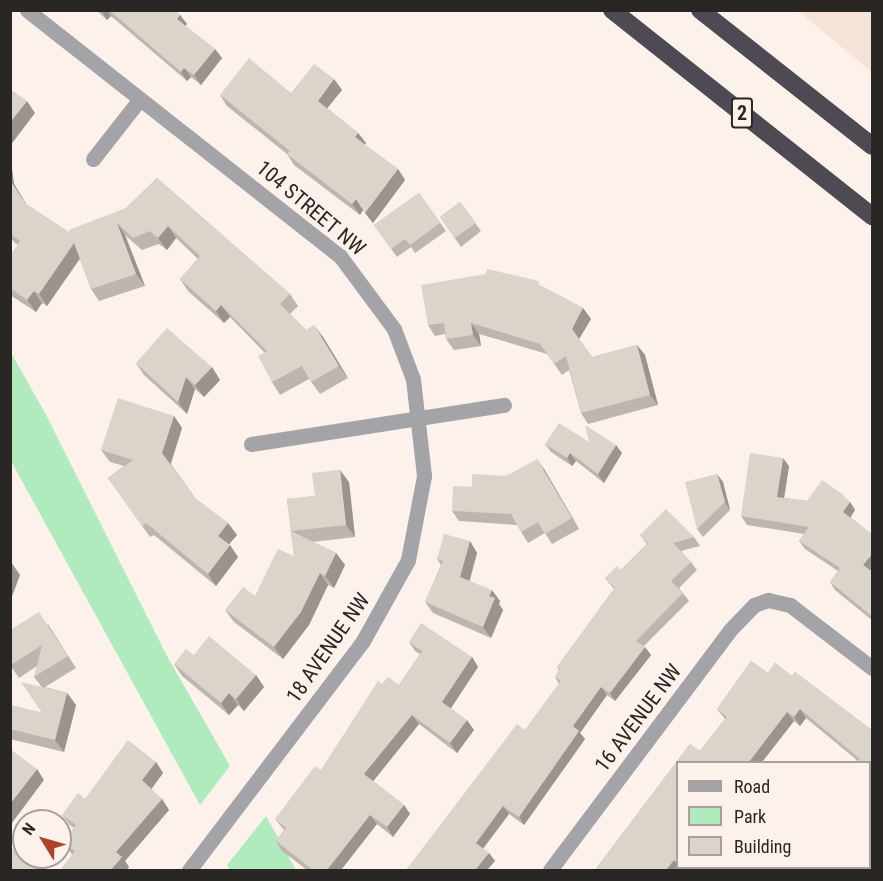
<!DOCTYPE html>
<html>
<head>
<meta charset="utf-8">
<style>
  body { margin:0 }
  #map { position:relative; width:883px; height:881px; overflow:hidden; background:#fdf1eb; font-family:"Roboto Condensed",sans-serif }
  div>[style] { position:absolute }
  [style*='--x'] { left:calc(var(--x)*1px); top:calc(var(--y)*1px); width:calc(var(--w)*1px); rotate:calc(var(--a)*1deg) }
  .built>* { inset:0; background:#f5e3d8 }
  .green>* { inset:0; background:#b0ebbe }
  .street>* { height:15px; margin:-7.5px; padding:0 7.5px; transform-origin:7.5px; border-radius:7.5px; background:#a4a3a8 }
  .highway>* { height:18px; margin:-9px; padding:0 9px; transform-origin:9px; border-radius:9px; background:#4d4a53 }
  .wall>* { inset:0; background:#bcb6af }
  .shaded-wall>* { inset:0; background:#99948e }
  .building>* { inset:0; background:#dbd4cb }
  span { translate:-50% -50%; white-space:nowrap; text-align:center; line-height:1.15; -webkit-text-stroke:5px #fdf1eb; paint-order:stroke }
  .shield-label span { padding:2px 4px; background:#fdf1eb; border:2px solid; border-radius:4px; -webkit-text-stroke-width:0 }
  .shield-label { font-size:20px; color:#2a2623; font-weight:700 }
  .street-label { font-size:21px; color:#2a2623 }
  .frame { position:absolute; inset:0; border:12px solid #2a2623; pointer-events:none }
  .legend { position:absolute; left:676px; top:761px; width:195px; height:108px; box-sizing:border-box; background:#fdf1eb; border:2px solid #a9a09b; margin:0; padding:8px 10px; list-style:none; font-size:18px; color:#2a2623 }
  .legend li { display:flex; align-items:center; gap:12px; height:30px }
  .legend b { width:30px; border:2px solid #a9a09b }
  .north { position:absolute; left:12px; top:809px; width:60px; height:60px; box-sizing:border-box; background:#fdf1eb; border:2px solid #a9a09b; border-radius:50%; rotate:307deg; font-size:16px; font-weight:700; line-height:24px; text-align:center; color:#2a2623 }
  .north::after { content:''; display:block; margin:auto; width:21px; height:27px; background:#ad4427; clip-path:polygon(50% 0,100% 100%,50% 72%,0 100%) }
</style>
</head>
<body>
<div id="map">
  <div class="built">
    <i style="clip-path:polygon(798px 11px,872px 11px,872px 72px)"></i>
  </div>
  <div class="green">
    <i style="clip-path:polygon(11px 353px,44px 411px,167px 656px,230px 766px,200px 805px,11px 461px)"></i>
    <i style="clip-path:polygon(266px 816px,296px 870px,230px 870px,227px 865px)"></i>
  </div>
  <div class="street">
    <i style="--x:27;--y:10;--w:398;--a:38.2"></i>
    <i style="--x:340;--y:256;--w:91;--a:53.5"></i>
    <i style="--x:394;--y:329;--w:53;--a:69.2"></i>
    <i style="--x:413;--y:379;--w:98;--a:83.5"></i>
    <i style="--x:424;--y:476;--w:86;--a:100.8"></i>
    <i style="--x:408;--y:560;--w:93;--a:119.1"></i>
    <i style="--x:363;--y:641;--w:288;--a:127.2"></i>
    <i style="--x:93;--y:159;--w:76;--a:-51.9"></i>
    <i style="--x:251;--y:444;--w:256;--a:-8.8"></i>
    <i style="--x:550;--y:870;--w:300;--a:-53.1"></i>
    <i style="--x:730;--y:630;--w:35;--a:-46"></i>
    <i style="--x:754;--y:605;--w:15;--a:-20"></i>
    <i style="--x:768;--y:600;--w:23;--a:13"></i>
    <i style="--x:790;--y:605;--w:103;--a:37.5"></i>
  </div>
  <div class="highway">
    <i style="--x:612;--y:10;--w:332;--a:38.4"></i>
    <i style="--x:700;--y:10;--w:219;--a:38.3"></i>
  </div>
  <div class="wall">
    <i style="clip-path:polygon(96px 10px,175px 10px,180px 15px,187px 24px,185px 26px,215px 49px,222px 58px,201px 85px,191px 77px,187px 81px,111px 16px,107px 20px)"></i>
    <i style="clip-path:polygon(334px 79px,342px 90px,327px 108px,358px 133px,366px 143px,365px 145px,398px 169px,405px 180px,373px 223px,363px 210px,360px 215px,294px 165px,287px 154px,227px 106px,220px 95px,291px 93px)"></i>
    <i style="clip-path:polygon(10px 154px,14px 184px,26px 204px,70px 233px,126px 208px,157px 178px,290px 294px,298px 306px,290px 314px,306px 330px,323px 337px,348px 378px,320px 394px,309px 379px,280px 395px,272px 382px,264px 352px,230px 317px,224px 323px,188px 291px,180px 279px,198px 259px,176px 238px,167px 250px,159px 244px,142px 250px,125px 235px,145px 286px,99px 301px,91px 289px,80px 259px,47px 306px,42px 303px,36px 312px,10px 295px,10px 256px,18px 245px,15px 243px,10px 237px)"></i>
    <i style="clip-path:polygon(419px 193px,446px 231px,415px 253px,411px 247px,397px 257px,374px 225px)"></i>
    <i style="clip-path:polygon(460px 202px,481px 231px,461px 247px,440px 217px)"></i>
    <i style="clip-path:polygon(543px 287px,583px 308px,591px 319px,579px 339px,592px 357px,637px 345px,645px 355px,658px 405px,588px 424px,581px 413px,569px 370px,562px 375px,547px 354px,479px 334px,481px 346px,454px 350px,446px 339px,445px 334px,435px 336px,428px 325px)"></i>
    <i style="clip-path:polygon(136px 363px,212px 367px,220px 380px,204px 397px,195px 389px,187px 414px,144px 375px)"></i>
    <i style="clip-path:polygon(174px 416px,182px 428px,171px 464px,196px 499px,228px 523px,237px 535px,229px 544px,238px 557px,216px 586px,154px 535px,150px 537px,108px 478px,124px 466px,110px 462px,101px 450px)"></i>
    <i style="clip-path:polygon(589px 442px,622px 453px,604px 483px,576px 461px,572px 466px,551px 452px,545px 444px)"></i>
    <i style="clip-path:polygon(789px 466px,784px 498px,807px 501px,850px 502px,855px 510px,850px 517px,873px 535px,873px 568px,871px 571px,873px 572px,873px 621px,835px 590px,830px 582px,838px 571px,805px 549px,799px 541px,804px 534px,747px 525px,741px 516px)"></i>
    <i style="clip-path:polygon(544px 469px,579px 529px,552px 544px,545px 533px,528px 543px,517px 525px,459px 521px,452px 511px,506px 476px)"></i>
    <i style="clip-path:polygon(349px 482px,355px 537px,313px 542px,336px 553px,345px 565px,334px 588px,328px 585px,309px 625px,283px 659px,234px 622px,225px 610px,255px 596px,294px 556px,287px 499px,315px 496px)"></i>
    <i style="clip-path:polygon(723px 482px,730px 510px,703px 537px,697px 529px)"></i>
    <i style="clip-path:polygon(640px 535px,694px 537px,700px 546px,681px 551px,691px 562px,697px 570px,679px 588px,689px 601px,644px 646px,651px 655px,615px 701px,607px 695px,580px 733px,585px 739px,524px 825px,509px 814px,483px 849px,489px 853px,495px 861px,406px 870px,525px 730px,559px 684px,555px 677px,559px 670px,557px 667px,614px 589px,605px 578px,621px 570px,647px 544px)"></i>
    <i style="clip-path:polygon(470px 541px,477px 553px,470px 581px,500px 601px,499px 604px,503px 610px,491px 638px,433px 613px,425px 602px,441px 565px,437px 559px)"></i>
    <i style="clip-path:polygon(48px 624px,76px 668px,45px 687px,67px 693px,76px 705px,64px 752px,10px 739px,10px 705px,42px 713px,41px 686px,34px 677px,37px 666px,19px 678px,10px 665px)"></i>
    <i style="clip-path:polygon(409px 642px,472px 657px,478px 667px,451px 708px,474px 730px,457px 753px,419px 724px,373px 781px,404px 805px,410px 814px,393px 837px,377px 824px,341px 870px,307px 870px,282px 851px,276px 841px,284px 830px,275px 819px,321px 770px,382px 684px,399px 685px,420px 654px,415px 651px)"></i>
    <i style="clip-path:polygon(194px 655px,256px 675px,264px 687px,244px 711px,238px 705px,229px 715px,182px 676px,174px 664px)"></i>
    <i style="clip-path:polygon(751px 661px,768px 673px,775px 663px,792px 676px,795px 672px,873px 731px,873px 854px,870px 857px,870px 762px,857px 762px,858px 761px,806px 718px,800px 726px,794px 721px,762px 762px,678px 762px,678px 867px,693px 867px,690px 870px,682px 870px,681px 869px,680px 870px,595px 870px,690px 744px,700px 751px,725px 719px,717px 709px)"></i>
    <i style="clip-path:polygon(156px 762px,163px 773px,151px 789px,162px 799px,169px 810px,125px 861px,129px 867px,72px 855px,71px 853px,63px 843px,74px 828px,70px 825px,62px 815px,85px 799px)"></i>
  </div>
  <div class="shaded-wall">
    <i style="clip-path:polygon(101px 10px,107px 10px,111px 16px,107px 20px)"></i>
    <i style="clip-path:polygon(180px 15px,187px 24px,183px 28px,177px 19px)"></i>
    <i style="clip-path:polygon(215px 49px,222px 58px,201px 85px,194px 75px)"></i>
    <i style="clip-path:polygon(184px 68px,191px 77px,187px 81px,181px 72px)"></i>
    <i style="clip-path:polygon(334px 79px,342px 90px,325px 111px,318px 101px)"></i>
    <i style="clip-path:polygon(27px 101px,35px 113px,10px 146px,10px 122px)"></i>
    <i style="clip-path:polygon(358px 133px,366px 143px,362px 148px,355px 137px)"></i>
    <i style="clip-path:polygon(10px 154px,14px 184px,33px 215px,10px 180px)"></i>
    <i style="clip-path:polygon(398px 169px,405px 180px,373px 223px,365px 213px)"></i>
    <i style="clip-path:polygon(356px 199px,363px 210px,360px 215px,352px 204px)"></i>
    <i style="clip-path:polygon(117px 223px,125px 235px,145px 286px,136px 274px)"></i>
    <i style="clip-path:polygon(168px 226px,176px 238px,167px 250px,158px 238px)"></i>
    <i style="clip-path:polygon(74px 243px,82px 255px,47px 306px,39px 294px)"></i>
    <i style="clip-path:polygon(34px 291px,42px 303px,36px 312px,27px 300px)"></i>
    <i style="clip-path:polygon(221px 305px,230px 317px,224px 323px,216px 311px)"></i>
    <i style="clip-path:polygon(583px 308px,591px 319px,579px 339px,572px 329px)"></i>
    <i style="clip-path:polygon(471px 323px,479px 334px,481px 346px,473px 335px)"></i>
    <i style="clip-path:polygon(314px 325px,323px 337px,348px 378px,339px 366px)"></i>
    <i style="clip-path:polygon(637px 345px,645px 355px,658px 405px,650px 395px)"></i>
    <i style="clip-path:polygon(212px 367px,220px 380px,204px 397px,195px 385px)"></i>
    <i style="clip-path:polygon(186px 377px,195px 389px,187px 414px,178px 402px)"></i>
    <i style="clip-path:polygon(174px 416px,182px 428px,170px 465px,162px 453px)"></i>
    <i style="clip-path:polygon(616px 445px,622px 453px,604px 483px,598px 474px)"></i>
    <i style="clip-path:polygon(570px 453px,576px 461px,572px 466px,567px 458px)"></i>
    <i style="clip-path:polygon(783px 458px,789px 466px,783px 505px,777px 497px)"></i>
    <i style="clip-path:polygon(537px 459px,544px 469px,579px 529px,572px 518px)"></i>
    <i style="clip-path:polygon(340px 470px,349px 482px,355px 537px,346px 525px)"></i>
    <i style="clip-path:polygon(717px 474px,723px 482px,730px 510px,725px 502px)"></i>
    <i style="clip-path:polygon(850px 502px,855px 510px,849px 520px,843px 512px)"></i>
    <i style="clip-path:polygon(228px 523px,237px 535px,226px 548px,218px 536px)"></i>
    <i style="clip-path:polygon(470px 541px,477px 553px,467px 588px,460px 577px)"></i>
    <i style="clip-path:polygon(230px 545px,238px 557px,216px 586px,208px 574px)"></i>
    <i style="clip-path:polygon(336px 553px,345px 565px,334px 588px,325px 576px)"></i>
    <i style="clip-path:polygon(873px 553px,873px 568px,869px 573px,863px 565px)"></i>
    <i style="clip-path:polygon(11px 562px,20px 575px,10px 602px,10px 565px)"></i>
    <i style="clip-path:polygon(320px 573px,328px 585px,309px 625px,283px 659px,274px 647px)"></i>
    <i style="clip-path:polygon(492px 590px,500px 601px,499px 604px,503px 610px,491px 638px,483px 627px,489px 596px)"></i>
    <i style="clip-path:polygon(645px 647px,651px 655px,615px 701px,610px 693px)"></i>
    <i style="clip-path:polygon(472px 657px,478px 667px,449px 711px,442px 702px)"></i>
    <i style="clip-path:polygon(256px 675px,264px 687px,244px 711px,236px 699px)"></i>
    <i style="clip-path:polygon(601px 687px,607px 695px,580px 733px,585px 739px,524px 825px,519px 817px,573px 726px)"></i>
    <i style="clip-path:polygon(67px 693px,76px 705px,64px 752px,55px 740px)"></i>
    <i style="clip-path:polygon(229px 693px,238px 705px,229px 715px,221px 703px)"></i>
    <i style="clip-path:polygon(800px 709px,806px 718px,800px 726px,794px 717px)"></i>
    <i style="clip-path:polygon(787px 712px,794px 721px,762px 762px,749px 762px)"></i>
    <i style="clip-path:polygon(412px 715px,419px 724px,371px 784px,364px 774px)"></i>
    <i style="clip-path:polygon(467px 720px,474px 730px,457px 753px,450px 743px)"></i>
    <i style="clip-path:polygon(156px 762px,163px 773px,150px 791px,142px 780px)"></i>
    <i style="clip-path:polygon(37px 769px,44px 780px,12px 823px,10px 820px,10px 804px)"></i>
    <i style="clip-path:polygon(162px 799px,169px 810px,125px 861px,129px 867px,127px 870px,111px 870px,116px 852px)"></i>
    <i style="clip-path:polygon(404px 805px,410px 814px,393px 837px,387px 827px)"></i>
    <i style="clip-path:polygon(503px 806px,509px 814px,481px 851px,476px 843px)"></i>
    <i style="clip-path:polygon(370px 815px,377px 824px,341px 870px,327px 870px)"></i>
    <i style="clip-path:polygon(873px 837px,873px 854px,870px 857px,870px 841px)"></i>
    <i style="clip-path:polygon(489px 853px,495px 861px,487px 870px,475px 870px)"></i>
    <i style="clip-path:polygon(674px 860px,678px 865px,678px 867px,679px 867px,681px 869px,680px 870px,666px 870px)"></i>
    <i style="clip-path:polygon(683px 867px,693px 867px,690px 870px,685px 870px)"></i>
    <i style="clip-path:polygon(847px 867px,861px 867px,858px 870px,845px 870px)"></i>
  </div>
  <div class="building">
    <i style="clip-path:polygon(109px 10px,175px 10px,180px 15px,177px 19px,215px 49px,194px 75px,184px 68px,181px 72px)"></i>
    <i style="clip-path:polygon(249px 58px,291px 93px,314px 64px,334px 79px,318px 101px,358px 133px,355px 137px,398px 169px,365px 213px,356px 199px,352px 204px,287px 154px,290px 151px,220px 95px)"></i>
    <i style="clip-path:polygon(10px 89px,27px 101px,10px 122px)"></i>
    <i style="clip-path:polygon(157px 178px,290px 294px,280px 304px,306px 330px,314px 325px,339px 366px,311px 382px,302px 366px,272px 382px,258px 356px,267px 351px,221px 305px,216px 311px,180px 279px,200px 256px,168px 226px,158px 238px,150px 231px,133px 238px,117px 223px,136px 274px,91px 289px,74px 243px,39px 294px,34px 291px,27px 300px,10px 288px,10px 256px,20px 241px,10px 234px,10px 180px,25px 203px,70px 233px,69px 230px,126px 208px)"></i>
    <i style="clip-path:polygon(419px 193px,440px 223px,410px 245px,405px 239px,391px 249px,374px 225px)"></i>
    <i style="clip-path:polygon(460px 202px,476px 223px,455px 238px,440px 217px)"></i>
    <i style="clip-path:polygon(487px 269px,539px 281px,538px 284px,583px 308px,572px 329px,592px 357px,637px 345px,650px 395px,581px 413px,566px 356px,554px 364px,540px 344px,471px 323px,473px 335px,446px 339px,444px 323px,428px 325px,421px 285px,486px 274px)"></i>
    <i style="clip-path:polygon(167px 328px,212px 367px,195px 385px,186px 377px,178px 402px,136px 363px)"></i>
    <i style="clip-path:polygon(118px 398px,174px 416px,162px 453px,196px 499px,228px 523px,218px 536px,230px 545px,208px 574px,146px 523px,142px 526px,108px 478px,133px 460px,101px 450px)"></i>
    <i style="clip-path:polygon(559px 423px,589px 442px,585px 425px,616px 445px,598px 474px,570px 453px,567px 458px,545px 444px)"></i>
    <i style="clip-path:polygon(750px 453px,783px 458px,777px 497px,807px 501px,822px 480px,841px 493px,850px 502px,843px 512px,873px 535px,873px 553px,863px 565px,873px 572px,873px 617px,830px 582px,840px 568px,799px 541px,809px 527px,741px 516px)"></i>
    <i style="clip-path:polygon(537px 459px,572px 518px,545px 534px,538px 522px,521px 532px,511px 514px,452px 511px,453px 486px,472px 487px,472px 474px,506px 476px)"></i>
    <i style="clip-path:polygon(340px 470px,346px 525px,291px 531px,336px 553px,325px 576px,320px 573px,301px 612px,274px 647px,225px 610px,243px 587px,255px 596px,278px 549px,294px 556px,287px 499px,315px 496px,312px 473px)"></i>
    <i style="clip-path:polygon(717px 474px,725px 502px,697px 529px,685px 482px)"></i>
    <i style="clip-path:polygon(666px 509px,694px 537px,673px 543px,691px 562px,671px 581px,683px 593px,636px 641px,645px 647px,610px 693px,601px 687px,573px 726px,579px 731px,519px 817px,503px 806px,476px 843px,489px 853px,475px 870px,406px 870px,517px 724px,525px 730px,561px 681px,555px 677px,560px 669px,557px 667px,615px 588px,605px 578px,617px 566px,621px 570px,648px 543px,640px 535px)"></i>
    <i style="clip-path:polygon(444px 534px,470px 541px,460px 577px,492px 590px,489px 596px,495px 598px,483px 627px,425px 602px,443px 561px,437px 559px)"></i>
    <i style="clip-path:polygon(39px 612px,68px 656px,34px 677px,42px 645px,11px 665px,10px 630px)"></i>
    <i style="clip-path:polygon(421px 623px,472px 657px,442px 702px,467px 720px,450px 743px,412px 715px,364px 774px,404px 805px,387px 827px,370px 815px,327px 870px,313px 870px,276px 841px,286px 828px,275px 819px,315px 766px,321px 770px,378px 681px,382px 684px,388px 677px,399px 685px,422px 651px,409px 642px)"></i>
    <i style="clip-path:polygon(209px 636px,256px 675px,236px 699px,229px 693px,221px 703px,174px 664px,186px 649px,194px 655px)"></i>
    <i style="clip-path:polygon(751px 661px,768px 673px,775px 663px,792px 676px,795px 672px,873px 731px,873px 837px,870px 841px,870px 762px,857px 762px,860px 759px,800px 709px,794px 717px,787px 712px,749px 762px,678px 762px,678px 863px,674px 860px,666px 870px,595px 870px,690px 744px,700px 751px,727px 717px,717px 709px)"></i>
    <i style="clip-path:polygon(21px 682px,67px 693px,55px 740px,10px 729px,10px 705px,42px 713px)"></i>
    <i style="clip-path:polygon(128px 740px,156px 762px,142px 780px,162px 799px,116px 852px,122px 857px,111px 870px,60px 870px,75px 851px,63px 843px,76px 825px,62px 815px,78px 793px,85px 799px)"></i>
    <i style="clip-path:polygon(10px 749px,37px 769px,10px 804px)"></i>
    <i style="clip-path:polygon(10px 847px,24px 857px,42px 870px,10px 870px)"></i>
    <i style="clip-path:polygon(752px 867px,827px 867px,825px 870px,750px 870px)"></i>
    <i style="clip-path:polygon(828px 867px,847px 867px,845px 870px,832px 870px)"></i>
  </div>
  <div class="shield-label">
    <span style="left:742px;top:113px">2</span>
  </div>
  <div class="street-label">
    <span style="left:311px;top:208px;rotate:40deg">104 STREET NW</span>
    <span style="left:328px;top:648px;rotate:-55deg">18 AVENUE NW</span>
    <span style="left:638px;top:718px;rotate:-53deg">16 AVENUE NW</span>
  </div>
  <div class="frame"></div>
  <ul class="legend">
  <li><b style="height:8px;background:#a4a3a8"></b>Road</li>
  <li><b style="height:16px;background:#b0ebbe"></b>Park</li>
  <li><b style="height:16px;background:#dbd4cb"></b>Building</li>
  </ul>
  <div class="north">N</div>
</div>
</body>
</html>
